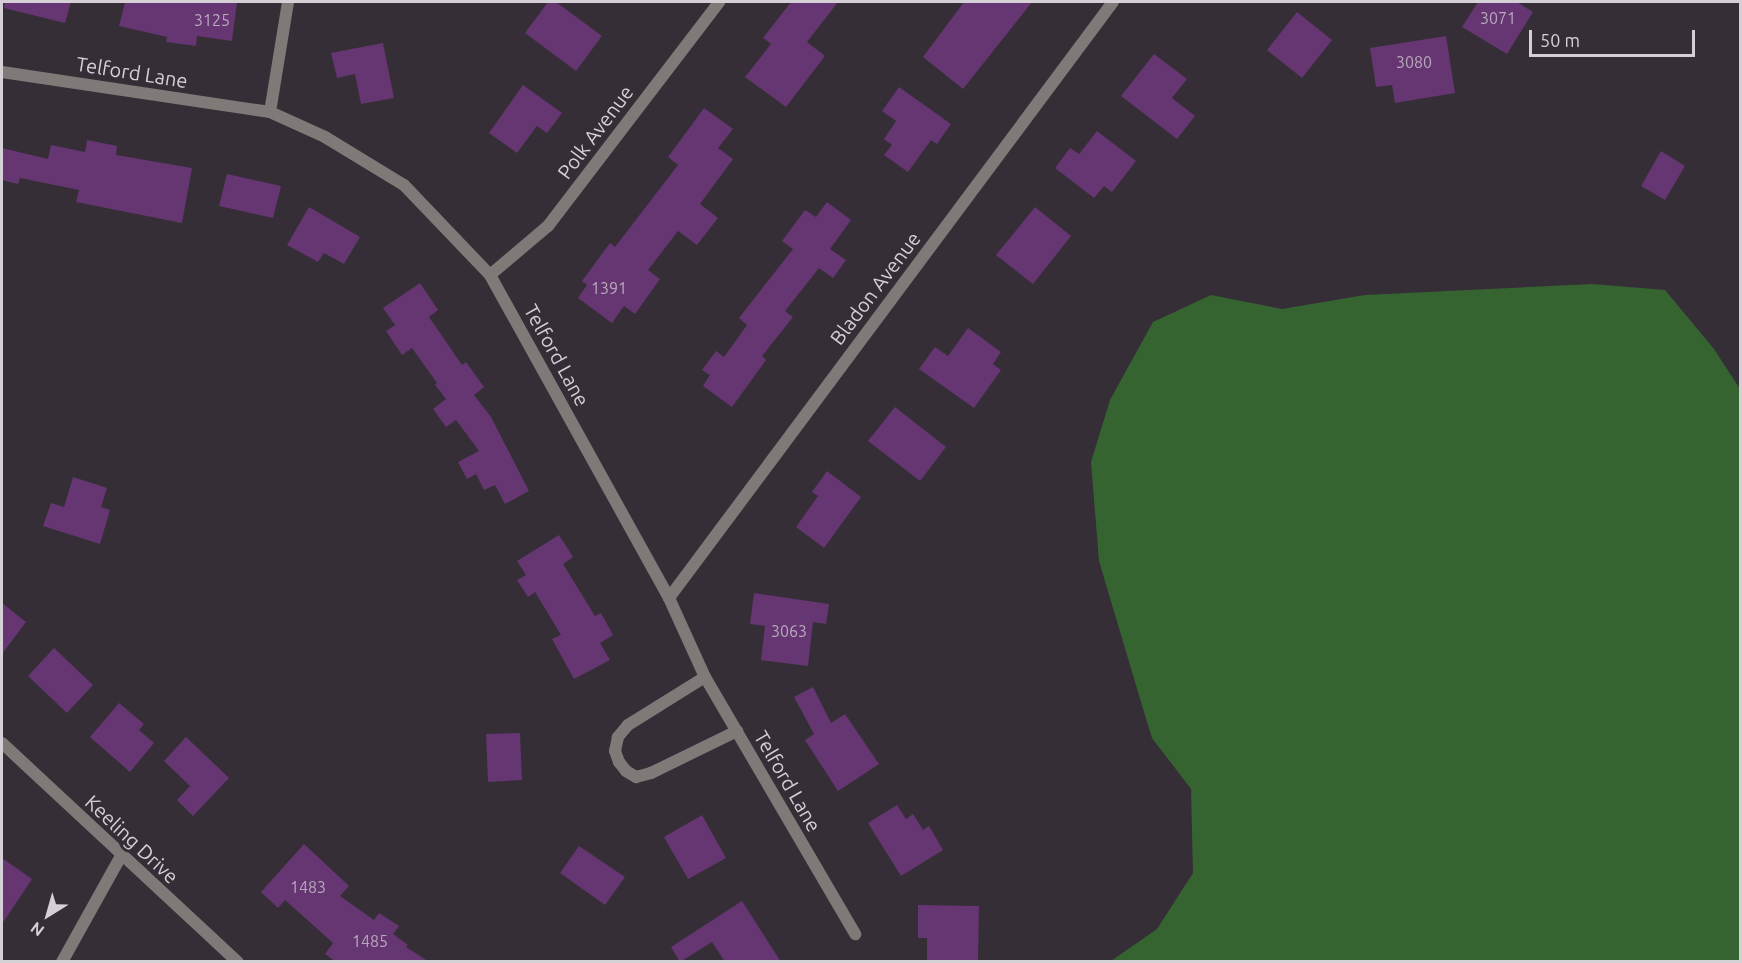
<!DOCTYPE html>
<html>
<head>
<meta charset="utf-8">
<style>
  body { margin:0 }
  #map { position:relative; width:1742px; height:963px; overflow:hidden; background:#352e37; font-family:Ubuntu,sans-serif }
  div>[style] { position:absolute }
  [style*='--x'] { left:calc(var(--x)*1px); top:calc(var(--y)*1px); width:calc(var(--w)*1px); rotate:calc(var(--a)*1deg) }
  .green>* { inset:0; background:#366431 }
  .building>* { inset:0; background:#653671 }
  .minor>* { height:12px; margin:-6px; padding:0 6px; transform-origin:6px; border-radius:6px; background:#7f7a77 }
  span { translate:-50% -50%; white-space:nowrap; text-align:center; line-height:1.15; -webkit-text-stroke:6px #352e37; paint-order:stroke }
  .number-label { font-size:16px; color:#b8aabc }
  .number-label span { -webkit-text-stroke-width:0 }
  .street-label { font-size:20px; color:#d4d0d5 }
  .frame { position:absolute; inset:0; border:3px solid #d4d0d5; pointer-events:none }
  .north { position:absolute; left:18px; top:885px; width:60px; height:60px; -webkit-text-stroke:4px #352e37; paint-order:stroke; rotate:217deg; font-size:16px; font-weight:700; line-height:24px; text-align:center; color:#d4d0d5 }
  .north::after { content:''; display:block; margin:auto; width:21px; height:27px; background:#d4d0d5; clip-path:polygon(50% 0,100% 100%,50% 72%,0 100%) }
  .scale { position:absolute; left:1529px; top:30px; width:166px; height:27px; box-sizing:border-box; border:3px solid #d4d0d5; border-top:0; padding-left:8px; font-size:18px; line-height:21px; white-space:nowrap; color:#d4d0d5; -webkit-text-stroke:4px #352e37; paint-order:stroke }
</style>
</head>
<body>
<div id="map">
  <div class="green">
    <i style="clip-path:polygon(1592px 284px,1665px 290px,1714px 349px,1740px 389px,1740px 961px,1111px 961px,1157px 929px,1193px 873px,1191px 789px,1152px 738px,1141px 702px,1099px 561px,1091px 462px,1110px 400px,1153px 322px,1211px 295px,1282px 309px,1365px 295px)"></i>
  </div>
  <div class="building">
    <i style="clip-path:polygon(5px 2px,71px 2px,65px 23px,4px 8px)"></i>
    <i style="clip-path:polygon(125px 2px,237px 2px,232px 41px,197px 36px,196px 46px,166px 42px,167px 37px,119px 26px)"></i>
    <i style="clip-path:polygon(548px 2px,556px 2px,602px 36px,576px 71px,525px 33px)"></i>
    <i style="clip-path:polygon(791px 2px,838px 2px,807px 42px,825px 56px,786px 107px,745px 77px,771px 44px,763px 38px)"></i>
    <i style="clip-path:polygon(964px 2px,1032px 2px,963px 89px,923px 57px)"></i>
    <i style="clip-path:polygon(1478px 2px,1517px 2px,1533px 12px,1507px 54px,1462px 27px)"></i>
    <i style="clip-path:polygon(1297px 12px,1332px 40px,1302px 78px,1267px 50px)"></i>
    <i style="clip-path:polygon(1446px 36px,1455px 93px,1395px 103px,1392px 85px,1376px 87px,1370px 48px)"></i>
    <i style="clip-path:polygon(383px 43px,394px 98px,361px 104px,355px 74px,337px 78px,331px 53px)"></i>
    <i style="clip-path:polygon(1154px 54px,1187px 79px,1172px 98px,1195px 116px,1177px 139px,1121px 96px)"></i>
    <i style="clip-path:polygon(523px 85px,562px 113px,547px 133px,537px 126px,517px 153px,489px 133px)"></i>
    <i style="clip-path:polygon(899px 87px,951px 124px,937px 144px,931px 140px,908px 172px,884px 155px,892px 145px,884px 139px,896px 121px,882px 111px)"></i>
    <i style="clip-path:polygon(704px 108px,733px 129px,718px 148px,733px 159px,700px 204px,718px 218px,697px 245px,678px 231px,648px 270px,660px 279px,635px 314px,624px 306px,612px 323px,578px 298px,587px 285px,582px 281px,610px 243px,615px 247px,678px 165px,668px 157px)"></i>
    <i style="clip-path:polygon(1097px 131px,1136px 161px,1112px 192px,1104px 186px,1094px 198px,1055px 168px,1070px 148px,1079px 154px)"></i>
    <i style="clip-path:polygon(87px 140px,117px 146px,116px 155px,192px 168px,182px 223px,76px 202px,79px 190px,20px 178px,18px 184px,2px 180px,2px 148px,48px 159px,51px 145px,85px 152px)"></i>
    <i style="clip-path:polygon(1661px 151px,1685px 166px,1665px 200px,1641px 186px)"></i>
    <i style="clip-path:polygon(227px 174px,281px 186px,273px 218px,219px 206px)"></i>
    <i style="clip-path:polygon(827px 202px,851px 220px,830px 249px,846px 260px,833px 278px,819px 268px,785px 311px,793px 317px,762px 356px,766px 360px,732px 407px,703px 386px,710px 375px,702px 370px,716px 351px,724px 357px,747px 325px,739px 318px,793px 249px,782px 241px,805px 210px,816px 217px)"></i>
    <i style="clip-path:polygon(309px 207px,360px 237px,344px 264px,324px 253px,318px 262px,287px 245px)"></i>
    <i style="clip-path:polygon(1035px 207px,1071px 236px,1033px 284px,996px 255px)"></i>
    <i style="clip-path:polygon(420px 283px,438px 310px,429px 317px,462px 365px,466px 362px,484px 387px,474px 395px,491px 417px,529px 491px,505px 504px,495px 485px,484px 490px,476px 474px,467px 479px,458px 462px,479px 451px,456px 420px,446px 427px,433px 409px,446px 399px,435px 385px,437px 383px,412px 348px,402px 355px,386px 331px,395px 325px,383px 308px)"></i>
    <i style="clip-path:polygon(968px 328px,1001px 352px,993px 364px,1001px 370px,974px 408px,919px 369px,935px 347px,948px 356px)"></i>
    <i style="clip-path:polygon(895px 407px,946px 447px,920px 481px,868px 441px)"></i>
    <i style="clip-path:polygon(827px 471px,861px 497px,824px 548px,796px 527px,818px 496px,812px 492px)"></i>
    <i style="clip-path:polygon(73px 477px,107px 488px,101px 507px,110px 510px,100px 544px,43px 526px,51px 503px,64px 507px)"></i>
    <i style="clip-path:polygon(559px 535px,573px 557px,563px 564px,595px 616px,601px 613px,613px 635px,600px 643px,610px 660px,574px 679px,552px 639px,561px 635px,535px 592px,528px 597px,517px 580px,526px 575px,517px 561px)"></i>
    <i style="clip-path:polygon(754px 593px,829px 604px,826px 624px,813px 622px,808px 666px,761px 660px,765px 626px,750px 624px)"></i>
    <i style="clip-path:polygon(2px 603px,26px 622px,2px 654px)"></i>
    <i style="clip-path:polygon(54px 648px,93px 685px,67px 713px,28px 676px)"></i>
    <i style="clip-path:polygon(813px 687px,831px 723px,845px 714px,879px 764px,838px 791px,805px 740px,814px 734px,794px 697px)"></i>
    <i style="clip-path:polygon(119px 703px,144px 724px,139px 730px,154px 743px,130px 772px,90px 737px)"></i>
    <i style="clip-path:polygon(520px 733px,522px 780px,488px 782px,486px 734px)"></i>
    <i style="clip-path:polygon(186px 737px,229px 778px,193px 816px,177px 800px,190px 786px,164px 761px)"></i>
    <i style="clip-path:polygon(897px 805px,906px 819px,913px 814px,923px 830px,929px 826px,943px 850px,901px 876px,868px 823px)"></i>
    <i style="clip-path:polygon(702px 815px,726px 858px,688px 879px,664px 837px)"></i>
    <i style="clip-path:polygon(304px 844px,349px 886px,340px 896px,374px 920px,379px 913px,399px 926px,393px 934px,408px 945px,406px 947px,429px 962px,336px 962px,325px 954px,333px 943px,285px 900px,278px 908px,261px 892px)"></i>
    <i style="clip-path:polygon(579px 846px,625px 877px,605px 905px,560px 873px)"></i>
    <i style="clip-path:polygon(2px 858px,32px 879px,2px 924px)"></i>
    <i style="clip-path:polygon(742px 901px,781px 962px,725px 962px,712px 942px,680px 962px,671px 947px)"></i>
    <i style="clip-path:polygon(918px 905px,979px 906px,978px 962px,927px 962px,927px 938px,918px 938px)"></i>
  </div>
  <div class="minor">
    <i style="--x:2;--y:72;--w:271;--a:8.5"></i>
    <i style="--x:270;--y:112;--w:60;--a:24.4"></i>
    <i style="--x:325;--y:137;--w:92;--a:31.3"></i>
    <i style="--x:404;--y:185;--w:124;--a:46.3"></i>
    <i style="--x:490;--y:275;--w:369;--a:61"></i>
    <i style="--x:669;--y:598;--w:87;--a:65.5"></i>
    <i style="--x:705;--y:677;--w:298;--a:59.7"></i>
    <i style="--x:270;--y:112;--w:111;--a:-80.7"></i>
    <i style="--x:490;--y:275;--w:76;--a:-40.2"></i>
    <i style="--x:548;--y:226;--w:282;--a:-52.6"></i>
    <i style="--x:669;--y:598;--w:743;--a:-53.32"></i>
    <i style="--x:705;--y:677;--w:91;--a:148.1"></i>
    <i style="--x:628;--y:725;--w:16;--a:130"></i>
    <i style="--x:618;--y:737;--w:14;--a:102"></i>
    <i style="--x:615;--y:751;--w:12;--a:70"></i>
    <i style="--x:619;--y:762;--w:11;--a:52"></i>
    <i style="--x:626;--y:771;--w:12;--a:31"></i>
    <i style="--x:636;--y:777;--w:16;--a:-15"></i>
    <i style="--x:651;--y:773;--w:96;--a:-26"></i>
    <i style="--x:2;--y:743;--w:322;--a:42.9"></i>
    <i style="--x:62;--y:962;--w:121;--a:-60.9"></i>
  </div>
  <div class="number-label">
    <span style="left:1498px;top:18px">3071</span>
    <span style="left:212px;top:20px">3125</span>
    <span style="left:1414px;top:62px">3080</span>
    <span style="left:609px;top:288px">1391</span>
    <span style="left:789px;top:631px">3063</span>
    <span style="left:308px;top:887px">1483</span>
    <span style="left:370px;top:941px">1485</span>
  </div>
  <div class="street-label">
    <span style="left:132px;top:72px;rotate:9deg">Telford Lane</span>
    <span style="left:595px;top:132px;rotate:-53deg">Polk Avenue</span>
    <span style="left:875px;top:288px;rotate:-53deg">Bladon Avenue</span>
    <span style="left:557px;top:355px;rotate:61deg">Telford Lane</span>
    <span style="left:788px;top:781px;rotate:60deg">Telford Lane</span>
    <span style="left:132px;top:839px;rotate:43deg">Keeling Drive</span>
  </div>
  <div class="frame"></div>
  <div class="north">N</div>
  <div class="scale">50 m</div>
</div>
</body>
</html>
